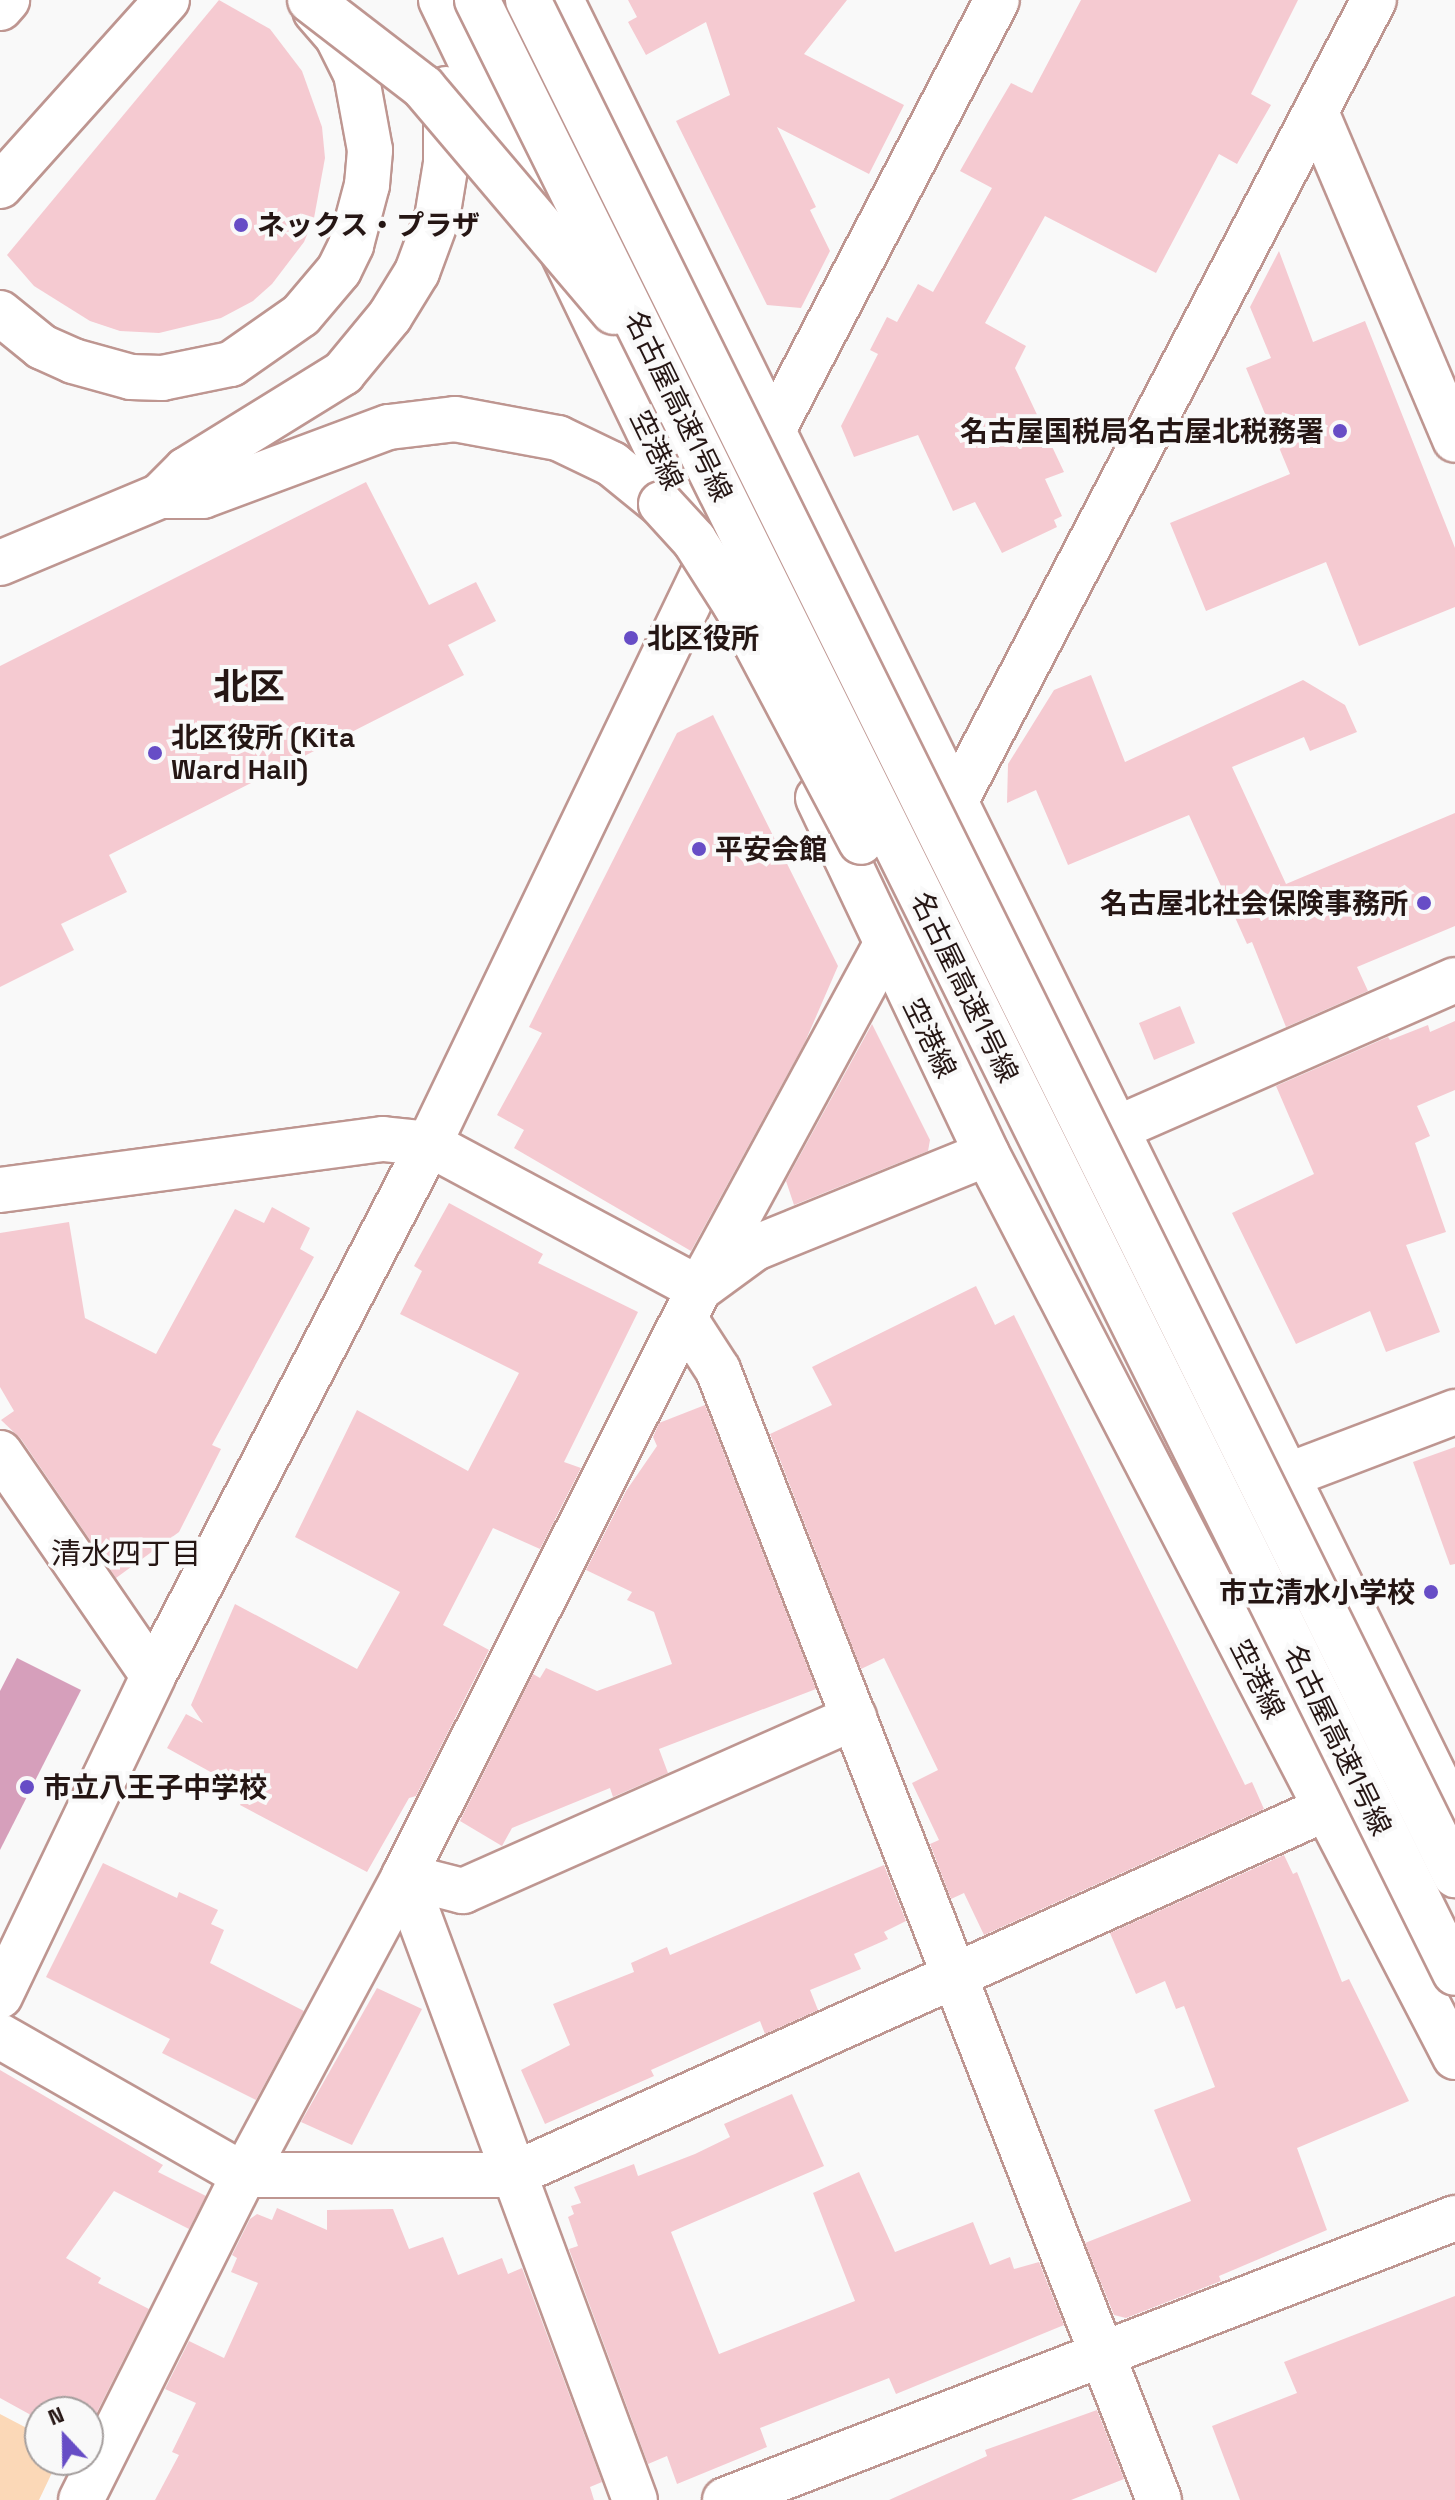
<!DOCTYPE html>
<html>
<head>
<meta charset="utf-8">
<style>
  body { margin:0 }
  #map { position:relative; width:1455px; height:2500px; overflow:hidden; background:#f9f9f9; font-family:"Space Grotesk","Noto Sans JP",sans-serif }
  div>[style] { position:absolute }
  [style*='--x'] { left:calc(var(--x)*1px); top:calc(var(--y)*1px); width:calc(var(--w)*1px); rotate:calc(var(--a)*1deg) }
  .green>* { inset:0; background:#fbd8b7 }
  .water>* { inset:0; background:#d69fbb }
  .building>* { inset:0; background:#f5cad1 }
  .roads { filter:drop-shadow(2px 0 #be9691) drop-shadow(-2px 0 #be9691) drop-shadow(0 2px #be9691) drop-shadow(0 -2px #be9691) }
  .minor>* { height:44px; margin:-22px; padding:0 22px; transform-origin:22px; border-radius:22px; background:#fff }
  .highway>* { height:44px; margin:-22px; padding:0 22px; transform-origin:22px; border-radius:22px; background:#fff }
  .bridges { filter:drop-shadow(2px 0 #be9691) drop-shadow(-2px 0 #be9691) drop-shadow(0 2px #be9691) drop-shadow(0 -2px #be9691) }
  .highway-bridge>* { height:44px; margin:-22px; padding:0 22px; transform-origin:22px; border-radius:22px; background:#fff }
  .dots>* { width:22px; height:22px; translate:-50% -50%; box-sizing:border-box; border:4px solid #f9f9f9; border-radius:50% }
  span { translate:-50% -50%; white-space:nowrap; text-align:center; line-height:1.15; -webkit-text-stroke:8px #f9f9f9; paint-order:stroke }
  .poi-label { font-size:28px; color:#251614; font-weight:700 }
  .left { translate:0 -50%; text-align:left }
  .right { translate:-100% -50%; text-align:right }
  .street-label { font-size:28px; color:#251614 }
  .neighbourhood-label { font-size:30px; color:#251614 }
  .district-label { font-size:36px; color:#251614; font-weight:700 }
  .north { position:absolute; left:24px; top:2396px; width:80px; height:80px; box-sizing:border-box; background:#f9f9f9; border:2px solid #a49e9d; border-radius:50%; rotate:338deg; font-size:22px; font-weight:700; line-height:32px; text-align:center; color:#251614 }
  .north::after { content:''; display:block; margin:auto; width:28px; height:36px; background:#674dc6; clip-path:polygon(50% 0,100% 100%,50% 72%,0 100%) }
</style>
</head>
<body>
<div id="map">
  <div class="green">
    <i style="clip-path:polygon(0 2414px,40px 2435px,40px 2460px,58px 2460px,39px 2500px,0 2500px)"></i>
  </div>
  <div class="water">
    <i style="clip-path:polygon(17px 1658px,81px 1690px,0 1850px,0 1691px)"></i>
  </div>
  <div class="building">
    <i style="clip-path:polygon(219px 0,270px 29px,302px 71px,322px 127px,325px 158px,314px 218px,304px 242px,272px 284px,253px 301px,221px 318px,159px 333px,120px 331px,90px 321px,34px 286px,7px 255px)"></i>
    <i style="clip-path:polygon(628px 0,847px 0,804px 54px,904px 105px,869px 174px,777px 127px,816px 207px,810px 210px,830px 251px,801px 308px,767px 305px,676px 121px,730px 95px,706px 22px,646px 55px,628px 22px,637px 17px)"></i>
    <i style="clip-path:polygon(1081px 0,1298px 0,1251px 94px,1271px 105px,1237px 164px,1219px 154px,1156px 273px,1045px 216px,985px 323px,1026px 346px,1015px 368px,1064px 472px,1045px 479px,1062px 516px,1054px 520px,1057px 527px,1002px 553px,975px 502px,953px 511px,918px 435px,854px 457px,841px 426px,878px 354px,870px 350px,887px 317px,897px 322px,918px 284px,933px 292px,992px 188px,960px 171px,988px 122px,1011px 83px,1032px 93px)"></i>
    <i style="clip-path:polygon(1279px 251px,1313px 342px,1365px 321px,1455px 548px,1455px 607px,1359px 646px,1326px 562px,1206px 611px,1170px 523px,1290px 474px,1246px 368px,1271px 358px,1250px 307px)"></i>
    <i style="clip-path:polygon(366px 482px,429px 605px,476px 582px,496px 621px,448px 645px,464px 675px,109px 855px,127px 892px,61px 924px,74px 950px,0 987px,0 666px)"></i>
    <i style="clip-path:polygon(1091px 675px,1125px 762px,1303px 680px,1345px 705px,1357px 732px,1310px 751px,1304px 737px,1232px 767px,1286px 884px,1455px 813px,1455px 926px,1357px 967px,1368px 991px,1286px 1027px,1252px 942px,1247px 944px,1189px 815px,1068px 865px,1036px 790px,1007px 803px,1008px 764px,1054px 690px)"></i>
    <i style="clip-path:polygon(713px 715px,838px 966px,805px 1042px,691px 1251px,514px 1148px,524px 1130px,497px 1115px,542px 1033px,529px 1027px,677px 733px)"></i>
    <i style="clip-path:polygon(1180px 1006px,1195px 1043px,1154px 1060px,1139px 1023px)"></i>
    <i style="clip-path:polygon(1455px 1021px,1455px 1090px,1417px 1106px,1430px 1136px,1415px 1143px,1446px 1232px,1406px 1245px,1440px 1332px,1386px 1352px,1370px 1311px,1296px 1344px,1232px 1213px,1314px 1174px,1276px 1086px,1388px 1037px,1390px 1040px,1428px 1025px,1430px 1032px)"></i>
    <i style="clip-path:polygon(872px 1024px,930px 1140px,928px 1151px,794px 1205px,786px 1181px)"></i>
    <i style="clip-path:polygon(449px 1203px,543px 1254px,538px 1263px,638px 1312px,564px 1462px,581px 1468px,540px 1549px,493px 1528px,443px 1625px,489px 1650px,416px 1796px,409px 1798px,367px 1872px,240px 1805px,247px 1792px,167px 1748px,186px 1714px,203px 1723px,191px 1705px,235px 1604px,357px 1669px,400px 1592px,295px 1537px,357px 1410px,468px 1471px,519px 1373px,400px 1314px,422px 1271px,414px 1266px)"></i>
    <i style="clip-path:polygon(272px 1207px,310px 1228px,300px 1249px,314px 1257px,212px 1445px,221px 1449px,179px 1532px,116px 1578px,21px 1439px,1px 1420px,14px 1411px,0 1387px,0 1233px,69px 1222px,85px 1318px,156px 1354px,235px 1209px,264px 1223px)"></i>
    <i style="clip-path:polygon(976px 1286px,995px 1325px,1014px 1315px,1245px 1785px,1252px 1782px,1264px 1809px,984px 1935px,964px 1893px,951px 1899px,930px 1844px,939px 1840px,912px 1783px,938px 1770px,884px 1658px,861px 1669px,770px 1434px,832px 1405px,812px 1367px)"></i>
    <i style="clip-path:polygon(705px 1405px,816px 1689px,659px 1749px,668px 1773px,613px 1797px,610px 1788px,512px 1828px,502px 1846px,460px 1821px,533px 1674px,540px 1678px,546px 1668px,597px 1691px,672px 1664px,654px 1612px,627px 1600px,632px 1592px,586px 1570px,626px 1491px,657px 1446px,653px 1437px,659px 1423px)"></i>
    <i style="clip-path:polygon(1455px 1447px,1455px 1564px,1450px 1565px,1413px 1462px)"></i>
    <i style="clip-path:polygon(1284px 1855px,1293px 1874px,1297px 1872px,1342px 1982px,1349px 1979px,1409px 2101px,1297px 2148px,1327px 2230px,1219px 2276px,1221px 2281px,1126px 2318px,1114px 2315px,1085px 2243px,1191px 2201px,1154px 2110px,1215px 2087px,1184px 2006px,1176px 2009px,1165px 1981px,1136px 1994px,1110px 1933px)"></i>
    <i style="clip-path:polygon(103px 1863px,177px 1898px,179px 1892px,218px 1910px,211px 1924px,224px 1930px,210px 1963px,304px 2011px,256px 2100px,162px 2053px,170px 2039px,46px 1977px)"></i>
    <i style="clip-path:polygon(884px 1865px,906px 1921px,884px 1932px,888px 1939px,854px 1954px,861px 1969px,810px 1990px,818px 2010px,765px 2034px,760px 2021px,651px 2070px,654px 2076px,545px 2124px,521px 2070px,570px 2045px,553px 2004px,634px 1972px,631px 1963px,667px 1947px,670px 1955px)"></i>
    <i style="clip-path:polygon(377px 1988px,422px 2009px,352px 2145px,301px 2122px)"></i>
    <i style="clip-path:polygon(0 2070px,163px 2165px,158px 2172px,206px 2196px,189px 2229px,114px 2191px,66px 2258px,101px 2278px,98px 2283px,149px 2309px,88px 2430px,88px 2412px,40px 2412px,40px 2420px,0 2398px)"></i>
    <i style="clip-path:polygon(792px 2094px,824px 2166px,671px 2232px,719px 2354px,855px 2301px,813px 2193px,859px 2172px,895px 2252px,973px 2222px,990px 2265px,1010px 2257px,1014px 2269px,1039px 2262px,1064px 2325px,896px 2394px,889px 2378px,760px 2428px,767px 2447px,677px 2484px,667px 2456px,648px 2464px,569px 2249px,578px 2246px,568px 2217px,574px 2214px,571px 2206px,581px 2203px,574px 2187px,634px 2164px,638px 2176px,695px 2154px,730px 2137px,724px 2124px)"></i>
    <i style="clip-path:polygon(277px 2208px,327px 2230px,327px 2210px,393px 2209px,409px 2249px,443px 2237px,458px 2275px,502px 2258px,508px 2274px,522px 2268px,602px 2482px,590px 2487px,594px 2500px,155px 2500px,179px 2455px,172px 2452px,196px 2403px,165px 2389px,189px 2341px,224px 2358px,258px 2283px,231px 2272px,237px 2258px,232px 2255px,250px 2219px,257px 2214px,272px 2220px)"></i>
    <i style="clip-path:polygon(1455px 2296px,1455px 2500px,1240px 2500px,1212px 2426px,1297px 2393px,1284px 2362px)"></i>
    <i style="clip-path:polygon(1097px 2410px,1124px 2479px,1071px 2500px,889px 2500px,987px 2456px,985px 2450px)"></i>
  </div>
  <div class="roads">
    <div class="minor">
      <i style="--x:1316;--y:112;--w:356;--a:67"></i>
      <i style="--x:0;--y:186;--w:250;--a:-48.1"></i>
      <i style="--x:758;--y:459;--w:517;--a:-62.49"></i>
      <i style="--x:954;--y:804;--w:907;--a:-62.42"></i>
      <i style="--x:1118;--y:1128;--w:368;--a:-23.7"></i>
      <i style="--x:0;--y:1190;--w:386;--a:-7.6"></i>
      <i style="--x:383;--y:1139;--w:46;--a:6.2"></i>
      <i style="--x:429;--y:1144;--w:306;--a:28.2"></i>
      <i style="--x:699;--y:1289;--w:389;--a:-61.5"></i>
      <i style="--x:685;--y:1319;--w:61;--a:57.1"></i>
      <i style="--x:718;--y:1370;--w:1213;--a:68.68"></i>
      <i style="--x:0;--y:1453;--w:270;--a:55.5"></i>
      <i style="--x:1289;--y:1475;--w:178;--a:-20.8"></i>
      <i style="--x:404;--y:1876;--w:665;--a:69.69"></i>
      <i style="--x:404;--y:1876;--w:61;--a:14.3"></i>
      <i style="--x:463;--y:1891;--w:428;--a:-23.9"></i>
      <i style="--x:0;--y:1996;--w:355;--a:-64.4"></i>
      <i style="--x:153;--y:1676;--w:599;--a:-62.58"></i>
      <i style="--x:429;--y:1144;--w:679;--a:-64.34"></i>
      <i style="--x:0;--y:2036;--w:281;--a:29.7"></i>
      <i style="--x:244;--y:2175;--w:268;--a:0"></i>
      <i style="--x:512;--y:2175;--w:892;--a:-24.24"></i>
      <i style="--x:81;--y:2500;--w:364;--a:-63.4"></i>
      <i style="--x:244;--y:2175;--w:339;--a:-61.8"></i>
      <i style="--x:404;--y:1876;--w:657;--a:-63.32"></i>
      <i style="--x:699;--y:1289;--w:69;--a:-36.2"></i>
      <i style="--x:755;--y:1248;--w:250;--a:-22.1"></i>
      <i style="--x:725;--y:2500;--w:783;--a:-21.12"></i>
    </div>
    <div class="highway">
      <i style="--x:441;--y:0;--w:602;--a:64.29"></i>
      <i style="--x:561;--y:0;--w:2026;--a:63.81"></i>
      <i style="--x:0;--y:8;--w:11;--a:-49"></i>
      <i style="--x:0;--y:313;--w:54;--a:39"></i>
      <i style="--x:42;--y:347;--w:34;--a:24"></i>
      <i style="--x:73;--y:361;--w:60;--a:15.4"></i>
      <i style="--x:131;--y:377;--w:31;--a:2"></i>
      <i style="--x:162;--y:378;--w:70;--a:-11.5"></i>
      <i style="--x:231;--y:364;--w:85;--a:-35"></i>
      <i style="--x:301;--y:315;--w:59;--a:-49.8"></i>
      <i style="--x:339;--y:270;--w:28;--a:-64"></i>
      <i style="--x:351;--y:245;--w:62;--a:-75.1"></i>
      <i style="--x:367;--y:185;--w:35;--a:-85"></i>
      <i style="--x:370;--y:150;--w:77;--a:-100.4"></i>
      <i style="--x:356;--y:74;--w:42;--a:-116.6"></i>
      <i style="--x:337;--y:36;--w:33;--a:-131"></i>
      <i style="--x:160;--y:496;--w:37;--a:-45"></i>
      <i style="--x:186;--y:470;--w:185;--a:-31.7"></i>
      <i style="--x:343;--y:373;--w:74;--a:-50.5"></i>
      <i style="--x:390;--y:316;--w:52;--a:-58.5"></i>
      <i style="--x:417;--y:272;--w:58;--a:-69.7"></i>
      <i style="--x:437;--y:218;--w:56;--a:-80.7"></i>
      <i style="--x:446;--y:163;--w:74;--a:-90"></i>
      <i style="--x:0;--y:563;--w:173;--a:-22.7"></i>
      <i style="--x:160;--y:496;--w:43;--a:0"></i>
      <i style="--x:203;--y:496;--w:198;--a:-20.4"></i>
      <i style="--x:389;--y:427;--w:66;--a:-6.9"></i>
      <i style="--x:455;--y:419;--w:105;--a:10.5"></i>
      <i style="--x:558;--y:438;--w:60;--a:25.7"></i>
      <i style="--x:612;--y:464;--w:63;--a:39.2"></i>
      <i style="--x:818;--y:798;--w:394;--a:64.6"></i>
      <i style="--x:987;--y:1154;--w:1017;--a:62.6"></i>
    </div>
  </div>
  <div class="bridges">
    <div class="highway-bridge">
      <i style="--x:310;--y:0;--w:143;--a:37.6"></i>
      <i style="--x:423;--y:87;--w:295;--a:49.7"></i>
      <i style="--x:477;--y:0;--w:2202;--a:63.63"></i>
      <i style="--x:528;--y:0;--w:2092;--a:63.69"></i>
      <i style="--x:661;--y:504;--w:49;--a:47.5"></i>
      <i style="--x:694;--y:540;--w:76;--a:57.4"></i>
      <i style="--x:735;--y:604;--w:269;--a:62.1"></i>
    </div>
  </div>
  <div class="dots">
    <i style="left:241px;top:225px;background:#674dc6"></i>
    <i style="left:1340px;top:431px;background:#674dc6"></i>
    <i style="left:631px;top:638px;background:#674dc6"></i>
    <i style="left:155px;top:753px;background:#674dc6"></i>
    <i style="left:699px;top:849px;background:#674dc6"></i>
    <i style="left:1424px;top:903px;background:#674dc6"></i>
    <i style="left:1431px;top:1592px;background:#674dc6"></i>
    <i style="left:27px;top:1787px;background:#674dc6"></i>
  </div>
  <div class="poi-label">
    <span class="left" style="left:257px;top:225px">ネックス・プラザ</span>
    <span class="right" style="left:1324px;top:431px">名古屋国税局名古屋北税務署</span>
    <span class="left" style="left:647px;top:638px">北区役所</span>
    <span class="left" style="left:171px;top:753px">北区役所 (Kita<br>Ward Hall)</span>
    <span class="left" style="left:715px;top:849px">平安会館</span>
    <span class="right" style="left:1408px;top:903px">名古屋北社会保険事務所</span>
    <span class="right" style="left:1415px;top:1592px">市立清水小学校</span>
    <span class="left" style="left:43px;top:1787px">市立八王子中学校</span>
  </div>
  <div class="street-label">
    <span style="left:679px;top:406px;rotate:64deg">名古屋高速1号線</span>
    <span style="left:657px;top:450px;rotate:64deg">空港線</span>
    <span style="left:965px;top:987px;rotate:64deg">名古屋高速1号線</span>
    <span style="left:930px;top:1038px;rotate:64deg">空港線</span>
    <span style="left:1258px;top:1679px;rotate:63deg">空港線</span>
    <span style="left:1338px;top:1740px;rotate:64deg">名古屋高速1号線</span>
  </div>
  <div class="neighbourhood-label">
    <span style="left:126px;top:1554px">清水四丁目</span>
  </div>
  <div class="district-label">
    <span style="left:249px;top:688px">北区</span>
  </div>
  <div class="north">N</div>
</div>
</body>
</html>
